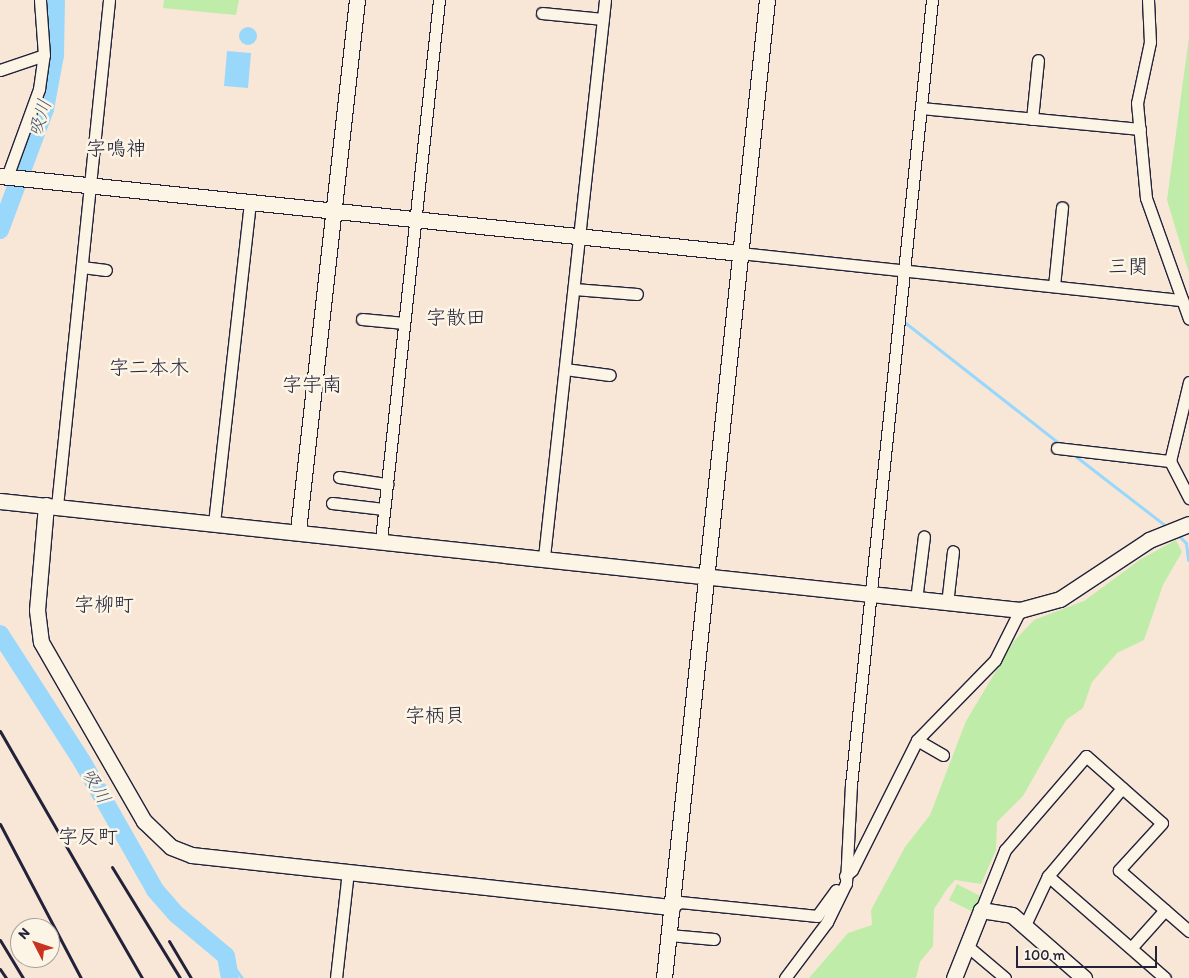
<!DOCTYPE html>
<html>
<head>
<meta charset="utf-8">
<style>
  body { margin:0 }
  #map { position:relative; width:1189px; height:978px; overflow:hidden; background:#f8e7d7; font-family:Itim,"Klee One",sans-serif }
  div>[style] { position:absolute }
  [style*='--x'] { left:calc(var(--x)*1px); top:calc(var(--y)*1px); width:calc(var(--w)*1px); rotate:calc(var(--a)*1deg) }
  .green>* { inset:0; background:#bfeca9 }
  .water>* { inset:0; background:#99d7fb }
  .round { border-radius:50% }
  .stream>* { height:3px; margin:-1.5px; padding:0 1.5px; transform-origin:1.5px; border-radius:1.5px; background:#99d7fb }
  .river>* { height:18px; margin:-9px; padding:0 9px; transform-origin:9px; border-radius:9px; background:#99d7fb }
  .roads { filter:drop-shadow(1px 0 #22223b) drop-shadow(-1px 0 #22223b) drop-shadow(0 1px #22223b) drop-shadow(0 -1px #22223b) }
  .street>* { height:11px; margin:-5.5px; padding:0 5.5px; transform-origin:5.5px; border-radius:5.5px; background:#fcf5e5 }
  .secondary>* { height:15px; margin:-7.5px; padding:0 7.5px; transform-origin:7.5px; border-radius:7.5px; background:#fcf5e5 }
  .rail>* { height:3px; margin:-1.5px; padding:0 1.5px; transform-origin:1.5px; border-radius:1.5px; background:#22223b }
  span { translate:-50% -50%; white-space:nowrap; text-align:center; line-height:1.15; -webkit-text-stroke:5px #fcf5e5; paint-order:stroke }
  .water-label { font-size:19px; color:#465875; font-style:italic }
  .quarter-label { font-size:20px; color:#22223b }
  .north { position:absolute; left:10px; top:918px; width:50px; height:50px; box-sizing:border-box; background:#fcf5e5; border:1px solid #a5a1a1; border-radius:50%; rotate:311deg; font-size:14px; font-weight:700; line-height:20px; text-align:center; color:#22223b }
  .north::after { content:''; display:block; margin:auto; width:18px; height:22px; background:#c8321e; clip-path:polygon(50% 0,100% 100%,50% 72%,0 100%) }
  .scale { position:absolute; left:1016px; top:946px; width:141px; height:22px; box-sizing:border-box; border:2px solid #22223b; border-top:0; padding-left:6px; font-size:15px; line-height:18px; white-space:nowrap; color:#22223b; -webkit-text-stroke:4px #fcf5e5; paint-order:stroke }
</style>
</head>
<body>
<div id="map">
  <div class="green">
    <i style="clip-path:polygon(164px 0,239px 0,236px 15px,163px 8px)"></i>
    <i style="clip-path:polygon(1189px 37px,1189px 273px,1167px 200px)"></i>
    <i style="clip-path:polygon(1176px 540px,1182px 552px,1163px 585px,1144px 640px,1117px 653px,1092px 682px,1083px 708px,1066px 720px,1023px 796px,997px 822px,996px 850px,981px 884px,955px 880px,947px 889px,934px 909px,933px 946px,920px 962px,916px 978px,809px 978px,848px 933px,872px 925px,871px 910px,905px 847px,930px 815px,966px 721px,1014px 641px,1034px 620px,1084px 601px,1141px 559px)"></i>
    <i style="clip-path:polygon(957px 884px,980px 896px,973px 912px,949px 900px)"></i>
  </div>
  <div class="water">
    <i class="round" style="left:239px;top:27px;width:18px;height:18px"></i>
    <i style="clip-path:polygon(227px 51px,251px 53px,248px 88px,224px 86px)"></i>
  </div>
  <div class="stream">
    <i style="--x:903;--y:321;--w:201;--a:38.1"></i>
    <i style="--x:1074;--y:455;--w:116;--a:37.7"></i>
    <i style="--x:1180;--y:537;--w:8;--a:45"></i>
    <i style="--x:1186;--y:543;--w:17;--a:83"></i>
    <i style="--x:226;--y:956;--w:27;--a:54"></i>
  </div>
  <div class="river">
    <i style="--x:0;--y:230;--w:129;--a:-69.6"></i>
    <i style="--x:45;--y:109;--w:55;--a:-79.5"></i>
    <i style="--x:55;--y:55;--w:55;--a:-89"></i>
    <i style="--x:0;--y:634;--w:153;--a:57.2"></i>
    <i style="--x:83;--y:763;--w:146;--a:60.4"></i>
    <i style="--x:155;--y:890;--w:32;--a:49"></i>
    <i style="--x:176;--y:914;--w:65;--a:40"></i>
    <i style="--x:226;--y:956;--w:22;--a:80"></i>
  </div>
  <div class="roads">
    <div class="street">
      <i style="--x:1148;--y:0;--w:42;--a:87.3"></i>
      <i style="--x:1150;--y:42;--w:62;--a:102"></i>
      <i style="--x:1137;--y:103;--w:95;--a:84.6"></i>
      <i style="--x:1146;--y:198;--w:128;--a:70.4"></i>
      <i style="--x:542;--y:13;--w:61;--a:5.6"></i>
      <i style="--x:0;--y:70;--w:46;--a:-18.8"></i>
      <i style="--x:921;--y:108;--w:220;--a:5.5"></i>
      <i style="--x:1032;--y:119;--w:59;--a:-84.2"></i>
      <i style="--x:7;--y:177;--w:94;--a:-70"></i>
      <i style="--x:39;--y:89;--w:34;--a:-82"></i>
      <i style="--x:44;--y:55;--w:55;--a:-94.2"></i>
      <i style="--x:740;--y:253;--w:445;--a:6.1"></i>
      <i style="--x:82;--y:267;--w:24;--a:7"></i>
      <i style="--x:1054;--y:286;--w:79;--a:-84.2"></i>
      <i style="--x:574;--y:289;--w:63;--a:4.5"></i>
      <i style="--x:362;--y:319;--w:42;--a:5.4"></i>
      <i style="--x:565;--y:369;--w:45;--a:7.6"></i>
      <i style="--x:1189;--y:382;--w:81;--a:103.5"></i>
      <i style="--x:1170;--y:461;--w:42;--a:62.8"></i>
      <i style="--x:1057;--y:448;--w:114;--a:6.6"></i>
      <i style="--x:339;--y:477;--w:49;--a:8.3"></i>
      <i style="--x:332;--y:503;--w:52;--a:6.6"></i>
      <i style="--x:57;--y:506;--w:509;--a:-84.13"></i>
      <i style="--x:214;--y:523;--w:323;--a:-83.6"></i>
      <i style="--x:381;--y:540;--w:543;--a:-83.87"></i>
      <i style="--x:544;--y:557;--w:560;--a:-83.75"></i>
      <i style="--x:916;--y:600;--w:64;--a:-82.9"></i>
      <i style="--x:947;--y:604;--w:53;--a:-83.5"></i>
      <i style="--x:917;--y:740;--w:30;--a:30"></i>
      <i style="--x:845;--y:876;--w:9;--a:-41"></i>
      <i style="--x:852;--y:870;--w:145;--a:-63.4"></i>
      <i style="--x:917;--y:740;--w:112;--a:-45.7"></i>
      <i style="--x:995;--y:660;--w:56;--a:-63.4"></i>
      <i style="--x:1048;--y:876;--w:155;--a:41.1"></i>
      <i style="--x:672;--y:907;--w:9;--a:-32"></i>
      <i style="--x:680;--y:902;--w:138;--a:5.8"></i>
      <i style="--x:817;--y:916;--w:32;--a:-54"></i>
      <i style="--x:981;--y:910;--w:65;--a:-68.2"></i>
      <i style="--x:1005;--y:850;--w:124;--a:-49.2"></i>
      <i style="--x:1086;--y:756;--w:101;--a:41.4"></i>
      <i style="--x:1162;--y:823;--w:64;--a:132.5"></i>
      <i style="--x:1119;--y:870;--w:93;--a:41.1"></i>
      <i style="--x:1025;--y:925;--w:54;--a:-64.9"></i>
      <i style="--x:1048;--y:876;--w:115;--a:-49.9"></i>
      <i style="--x:669;--y:935;--w:45;--a:5.1"></i>
      <i style="--x:966;--y:945;--w:51;--a:40.2"></i>
      <i style="--x:1131;--y:948;--w:51;--a:-48.2"></i>
      <i style="--x:336;--y:978;--w:108;--a:-83.6"></i>
      <i style="--x:785;--y:978;--w:70;--a:-53.1"></i>
      <i style="--x:827;--y:922;--w:43;--a:-64"></i>
      <i style="--x:846;--y:883;--w:98;--a:-87.1"></i>
      <i style="--x:851;--y:785;--w:789;--a:-84.11"></i>
    </div>
    <div class="secondary">
      <i style="--x:0;--y:176;--w:744;--a:5.94"></i>
      <i style="--x:0;--y:501;--w:1026;--a:6.1"></i>
      <i style="--x:1020;--y:610;--w:41;--a:-15.4"></i>
      <i style="--x:1060;--y:599;--w:107;--a:-33.5"></i>
      <i style="--x:1149;--y:540;--w:43;--a:-21.8"></i>
      <i style="--x:46;--y:505;--w:105;--a:94.9"></i>
      <i style="--x:37;--y:610;--w:32;--a:83"></i>
      <i style="--x:41;--y:642;--w:207;--a:60.1"></i>
      <i style="--x:144;--y:821;--w:37;--a:44"></i>
      <i style="--x:171;--y:847;--w:22;--a:21"></i>
      <i style="--x:192;--y:855;--w:483;--a:6.2"></i>
      <i style="--x:298;--y:531;--w:534;--a:-83.66"></i>
      <i style="--x:664;--y:978;--w:983;--a:-83.99"></i>
      <i style="--x:954;--y:978;--w:73;--a:-68.3"></i>
      <i style="--x:981;--y:910;--w:31;--a:9"></i>
      <i style="--x:1012;--y:915;--w:96;--a:41.2"></i>
    </div>
  </div>
  <div class="rail">
    <i style="--x:0;--y:731;--w:285;--a:60.1"></i>
    <i style="--x:0;--y:824;--w:174;--a:62.3"></i>
    <i style="--x:112;--y:867;--w:130;--a:58.5"></i>
    <i style="--x:0;--y:940;--w:44;--a:58.8"></i>
    <i style="--x:169;--y:941;--w:43;--a:59.3"></i>
    <i style="--x:0;--y:969;--w:11;--a:56"></i>
  </div>
  <div class="water-label">
    <span style="left:40px;top:118px;rotate:-73deg">吸川</span>
    <span style="left:96px;top:786px;rotate:60deg">吸川</span>
  </div>
  <div class="quarter-label">
    <span style="left:116px;top:148px">字鳴神</span>
    <span style="left:1128px;top:266px">三関</span>
    <span style="left:456px;top:317px">字散田</span>
    <span style="left:149px;top:367px">字二本木</span>
    <span style="left:312px;top:384px">字宇南</span>
    <span style="left:104px;top:604px">字柳町</span>
    <span style="left:435px;top:715px">字柄貝</span>
    <span style="left:88px;top:836px">字反町</span>
  </div>
  <div class="north">N</div>
  <div class="scale">100 m</div>
</div>
</body>
</html>
